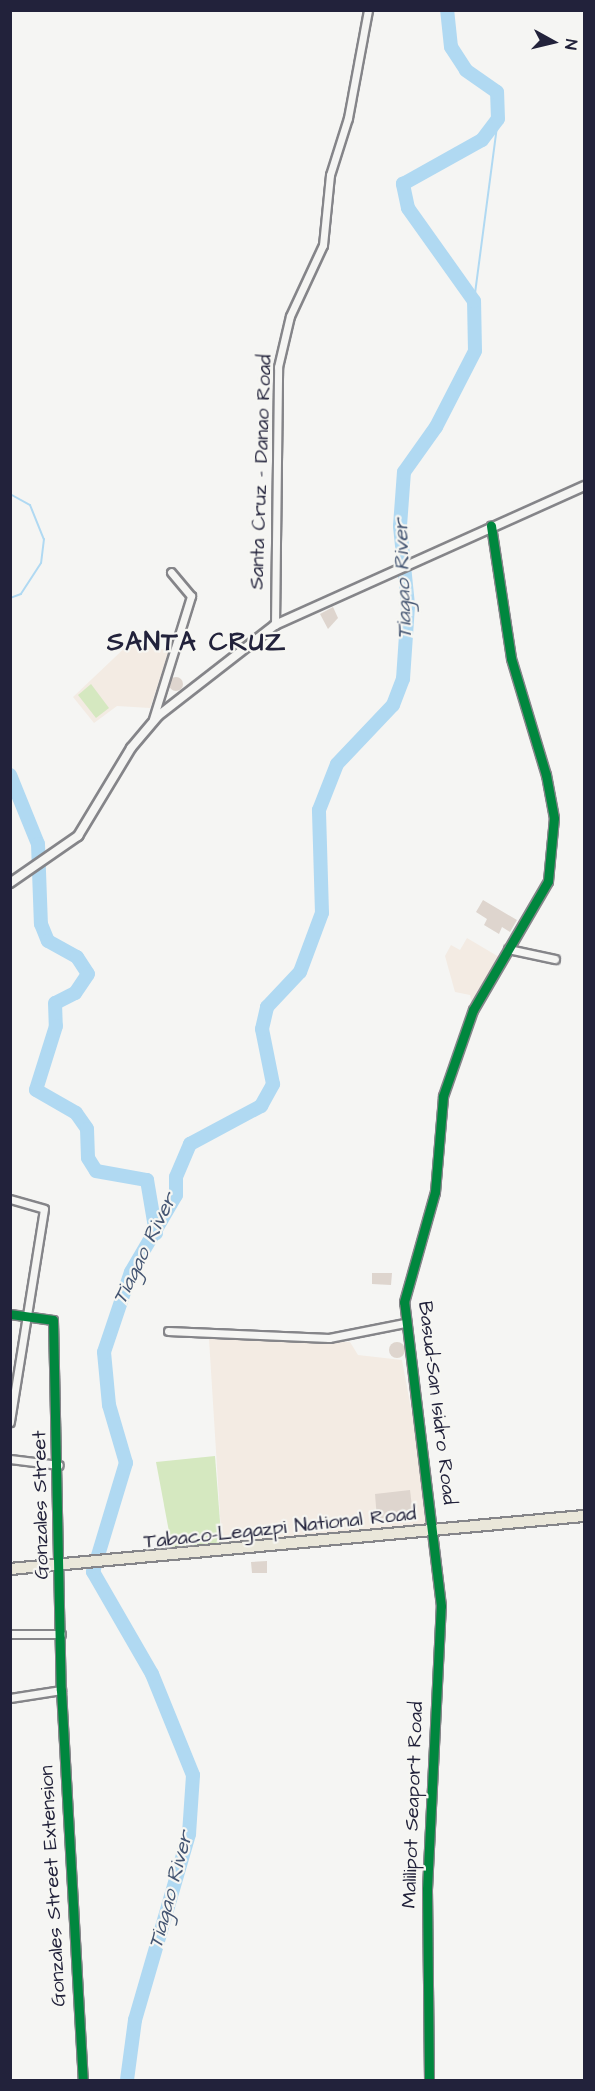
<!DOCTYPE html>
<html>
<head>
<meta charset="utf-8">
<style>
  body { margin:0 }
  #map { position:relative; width:595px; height:2091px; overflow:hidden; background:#f5f5f3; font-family:"Architects Daughter",sans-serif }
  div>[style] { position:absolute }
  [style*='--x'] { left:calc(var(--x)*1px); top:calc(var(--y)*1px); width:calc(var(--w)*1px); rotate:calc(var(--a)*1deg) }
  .built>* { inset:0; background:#f3ebe3 }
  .green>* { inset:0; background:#d5e8c0 }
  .stream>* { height:2px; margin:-1px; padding:0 1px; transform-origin:1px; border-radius:1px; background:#b0d9f2 }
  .river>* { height:14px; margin:-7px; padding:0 7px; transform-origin:7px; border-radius:7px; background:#b0d9f2 }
  .building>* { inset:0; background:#ded5ce }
  .round { border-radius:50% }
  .roads { filter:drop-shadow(2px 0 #858589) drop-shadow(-2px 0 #858589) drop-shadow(0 2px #858589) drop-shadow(0 -2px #858589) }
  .minor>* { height:7px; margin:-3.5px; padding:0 3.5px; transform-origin:3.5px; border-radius:3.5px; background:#f5f5f3 }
  .tertiary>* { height:8px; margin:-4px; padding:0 4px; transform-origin:4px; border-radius:4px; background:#f5f5f3 }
  .primary>* { height:10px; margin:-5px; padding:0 5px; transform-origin:5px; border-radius:5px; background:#eae7da }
  .cycleway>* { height:9px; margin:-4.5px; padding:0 4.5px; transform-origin:4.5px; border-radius:4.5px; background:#00873e }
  span { translate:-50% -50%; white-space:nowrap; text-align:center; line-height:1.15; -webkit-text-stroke:4.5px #f6f6f2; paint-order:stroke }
  .street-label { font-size:20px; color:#22223b }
  .water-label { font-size:21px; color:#445572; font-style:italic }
  .district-label { font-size:26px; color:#22223b; font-weight:700; letter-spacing:1.5px }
  .frame { position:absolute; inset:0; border:12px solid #22223b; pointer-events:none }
  .north { position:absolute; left:523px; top:12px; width:60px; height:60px; -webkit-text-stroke:4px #f6f6f2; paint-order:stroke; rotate:98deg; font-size:16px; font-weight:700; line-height:24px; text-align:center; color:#22223b }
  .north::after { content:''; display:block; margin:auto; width:21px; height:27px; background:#22223b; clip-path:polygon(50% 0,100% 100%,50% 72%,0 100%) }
</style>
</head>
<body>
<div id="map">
  <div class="built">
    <i style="clip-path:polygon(132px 641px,169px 651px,150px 708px,117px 706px,94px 723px,73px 697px)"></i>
    <i style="clip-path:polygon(467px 938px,499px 957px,472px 1004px,470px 995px,455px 992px,445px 956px,451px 945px,460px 950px)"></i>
    <i style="clip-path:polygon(209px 1339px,350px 1342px,358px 1355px,402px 1360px,433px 1527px,222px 1547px)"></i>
  </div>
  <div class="green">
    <i style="clip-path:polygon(91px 684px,109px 708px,96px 718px,78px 695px)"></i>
    <i style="clip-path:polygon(215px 1456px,222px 1548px,173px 1553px,156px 1462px)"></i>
  </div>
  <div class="stream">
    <i style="--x:474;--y:301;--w:184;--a:-82.5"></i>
    <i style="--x:10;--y:494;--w:23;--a:29"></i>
    <i style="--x:30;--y:505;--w:37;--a:68"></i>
    <i style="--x:44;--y:539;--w:24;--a:97"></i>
    <i style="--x:41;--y:563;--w:37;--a:123"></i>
    <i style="--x:21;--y:594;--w:12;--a:160"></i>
  </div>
  <div class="river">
    <i style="--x:10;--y:775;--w:74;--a:67.9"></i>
    <i style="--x:38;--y:844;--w:80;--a:87.9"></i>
    <i style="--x:41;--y:924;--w:18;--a:68"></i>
    <i style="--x:48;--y:941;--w:33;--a:29"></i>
    <i style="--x:77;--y:957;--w:20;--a:57"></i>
    <i style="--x:88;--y:974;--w:23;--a:124"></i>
    <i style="--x:75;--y:993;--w:22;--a:153"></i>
    <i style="--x:55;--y:1003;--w:23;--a:88"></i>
    <i style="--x:56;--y:1026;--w:67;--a:107.4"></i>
    <i style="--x:36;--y:1090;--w:46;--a:29.9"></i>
    <i style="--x:76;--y:1113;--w:19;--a:55"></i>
    <i style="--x:87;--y:1129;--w:29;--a:88"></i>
    <i style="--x:88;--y:1158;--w:15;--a:58"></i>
    <i style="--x:96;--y:1171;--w:52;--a:10"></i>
    <i style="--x:147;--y:1180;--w:54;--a:80.4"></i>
    <i style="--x:127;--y:2080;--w:61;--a:-82.4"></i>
    <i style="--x:135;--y:2020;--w:194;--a:-73.8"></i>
    <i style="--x:189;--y:1834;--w:59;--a:-86.1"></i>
    <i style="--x:193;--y:1775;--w:109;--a:-112.1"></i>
    <i style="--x:152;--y:1674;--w:118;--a:-120"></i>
    <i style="--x:93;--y:1572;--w:114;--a:-73.2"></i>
    <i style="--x:126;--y:1463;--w:60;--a:-106.3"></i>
    <i style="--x:109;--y:1405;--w:53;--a:-95.4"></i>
    <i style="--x:104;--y:1352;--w:84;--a:-71.4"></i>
    <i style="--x:131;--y:1272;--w:89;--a:-59.7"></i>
    <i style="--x:176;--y:1195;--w:18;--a:-90"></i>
    <i style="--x:176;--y:1177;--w:36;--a:-67"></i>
    <i style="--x:190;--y:1144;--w:81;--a:-28.2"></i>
    <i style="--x:261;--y:1106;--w:25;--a:-61"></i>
    <i style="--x:273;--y:1084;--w:56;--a:-101.3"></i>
    <i style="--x:262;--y:1029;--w:23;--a:-77"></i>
    <i style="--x:267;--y:1007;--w:48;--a:-46.7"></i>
    <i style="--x:300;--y:972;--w:63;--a:-69.6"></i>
    <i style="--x:322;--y:913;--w:103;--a:-91.7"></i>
    <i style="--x:319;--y:810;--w:49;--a:-68.6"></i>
    <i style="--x:337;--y:764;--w:81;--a:-46.5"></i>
    <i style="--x:393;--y:705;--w:28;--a:-69"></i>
    <i style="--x:403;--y:679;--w:74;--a:-86.1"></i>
    <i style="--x:408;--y:605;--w:79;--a:-95.8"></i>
    <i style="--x:400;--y:526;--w:54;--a:-85.8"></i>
    <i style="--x:404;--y:472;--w:55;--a:-54.6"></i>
    <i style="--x:436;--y:427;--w:85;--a:-62.8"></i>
    <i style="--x:475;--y:351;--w:50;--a:-91.1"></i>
    <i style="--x:474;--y:301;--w:114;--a:-125.4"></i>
    <i style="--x:408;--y:208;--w:25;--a:-102"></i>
    <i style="--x:403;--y:184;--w:90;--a:-29.1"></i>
    <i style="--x:482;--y:140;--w:26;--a:-53"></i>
    <i style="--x:498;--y:119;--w:27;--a:-92"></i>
    <i style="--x:497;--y:92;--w:38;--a:-145"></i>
    <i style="--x:466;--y:70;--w:27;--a:-123"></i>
    <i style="--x:451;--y:47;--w:37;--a:-96"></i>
  </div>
  <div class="building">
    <i style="clip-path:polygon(333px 607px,338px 618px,328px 629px,320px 614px)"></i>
    <i class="round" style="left:169px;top:677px;width:14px;height:14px"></i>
    <i style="clip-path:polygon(483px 900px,517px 920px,510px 932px,502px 927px,499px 934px,484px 925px,487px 919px,476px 912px)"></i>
    <i style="clip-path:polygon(372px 1273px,392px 1273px,391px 1285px,372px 1284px)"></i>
    <i class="round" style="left:389px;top:1342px;width:16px;height:16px"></i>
    <i style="clip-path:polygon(410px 1490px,413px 1515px,377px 1519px,375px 1494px)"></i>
    <i style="clip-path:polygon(267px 1561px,267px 1573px,252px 1573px,251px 1562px)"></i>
  </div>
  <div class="roads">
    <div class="minor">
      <i style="--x:275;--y:625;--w:258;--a:-89.3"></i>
      <i style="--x:278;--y:367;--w:52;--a:-76.8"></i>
      <i style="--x:290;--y:316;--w:78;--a:-65.1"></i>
      <i style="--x:323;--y:245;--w:70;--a:-84.3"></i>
      <i style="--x:330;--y:175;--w:60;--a:-72.5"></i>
      <i style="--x:348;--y:118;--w:110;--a:-79.5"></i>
      <i style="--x:153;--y:719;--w:129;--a:-72.8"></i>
      <i style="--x:191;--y:596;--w:31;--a:-130"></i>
      <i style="--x:508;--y:949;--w:48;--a:12"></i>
      <i style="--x:10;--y:1199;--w:35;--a:16"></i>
      <i style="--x:44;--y:1209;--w:216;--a:99.1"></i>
      <i style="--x:10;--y:1314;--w:43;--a:7.9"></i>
      <i style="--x:53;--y:1320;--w:370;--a:88.8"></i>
      <i style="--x:61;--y:1690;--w:391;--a:86.8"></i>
      <i style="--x:168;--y:1331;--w:161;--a:2.5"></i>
      <i style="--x:329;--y:1338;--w:77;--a:-11.2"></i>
      <i style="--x:10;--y:1459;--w:49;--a:7"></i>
      <i style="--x:10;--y:1634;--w:51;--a:0"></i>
      <i style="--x:10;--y:1698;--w:52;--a:-8.9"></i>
      <i style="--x:429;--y:2080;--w:191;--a:-90.6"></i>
      <i style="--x:427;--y:1889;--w:283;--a:-87.2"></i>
      <i style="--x:441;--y:1606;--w:306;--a:-96.9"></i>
      <i style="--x:404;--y:1302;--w:114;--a:-74.3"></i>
      <i style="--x:435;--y:1192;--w:96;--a:-85.2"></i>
      <i style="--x:443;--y:1096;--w:91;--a:-70.8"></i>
      <i style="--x:473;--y:1010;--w:149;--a:-59.8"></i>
      <i style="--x:548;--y:881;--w:63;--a:-84.6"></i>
      <i style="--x:554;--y:818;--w:44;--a:-100.5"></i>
      <i style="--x:546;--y:775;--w:122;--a:-106.7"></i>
      <i style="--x:511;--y:658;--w:134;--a:-98.6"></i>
    </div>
    <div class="tertiary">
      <i style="--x:10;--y:883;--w:83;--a:-34.7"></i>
      <i style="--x:78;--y:836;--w:103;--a:-58.9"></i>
      <i style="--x:131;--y:748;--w:42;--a:-49.8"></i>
      <i style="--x:158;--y:716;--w:148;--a:-37.9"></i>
      <i style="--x:275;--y:625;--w:339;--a:-24.2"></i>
    </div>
    <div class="primary">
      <i style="--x:10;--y:1569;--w:576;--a:-5.28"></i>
    </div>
  </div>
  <div class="cycleway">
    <i style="--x:10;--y:1314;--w:43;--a:7.9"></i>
    <i style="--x:53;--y:1320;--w:370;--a:88.8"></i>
    <i style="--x:61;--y:1690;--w:391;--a:86.8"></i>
    <i style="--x:429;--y:2080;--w:191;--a:-90.6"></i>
    <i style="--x:427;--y:1889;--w:283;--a:-87.2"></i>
    <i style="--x:441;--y:1606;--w:306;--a:-96.9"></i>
    <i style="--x:404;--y:1302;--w:114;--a:-74.3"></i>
    <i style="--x:435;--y:1192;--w:96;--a:-85.2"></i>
    <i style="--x:443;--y:1096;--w:91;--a:-70.8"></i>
    <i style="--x:473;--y:1010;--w:149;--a:-59.8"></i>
    <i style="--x:548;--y:881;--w:63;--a:-84.6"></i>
    <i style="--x:554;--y:818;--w:44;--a:-100.5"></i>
    <i style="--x:546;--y:775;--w:122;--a:-106.7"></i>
    <i style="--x:511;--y:658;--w:134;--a:-98.6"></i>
  </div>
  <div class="street-label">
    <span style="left:261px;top:472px;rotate:-88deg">Santa Cruz – Danao Road</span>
    <span style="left:437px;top:1403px;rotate:83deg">Basud-San Isidro Road</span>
    <span style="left:41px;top:1505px;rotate:-91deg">Gonzales Street</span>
    <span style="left:280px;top:1528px;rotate:-6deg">Tabaco-Legazpi National Road</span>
    <span style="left:413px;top:1805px;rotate:-88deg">Malilipot Seaport Road</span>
    <span style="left:53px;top:1886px;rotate:-93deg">Gonzales Street Extension</span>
  </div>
  <div class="water-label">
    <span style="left:403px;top:579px;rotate:-92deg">Tiagao River</span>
    <span style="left:145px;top:1249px;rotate:-64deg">Tiagao River</span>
    <span style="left:171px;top:1890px;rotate:-75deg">Tiagao River</span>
  </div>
  <div class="district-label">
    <span style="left:197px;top:643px">SANTA CRUZ</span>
  </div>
  <div class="frame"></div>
  <div class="north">N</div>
</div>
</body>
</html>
